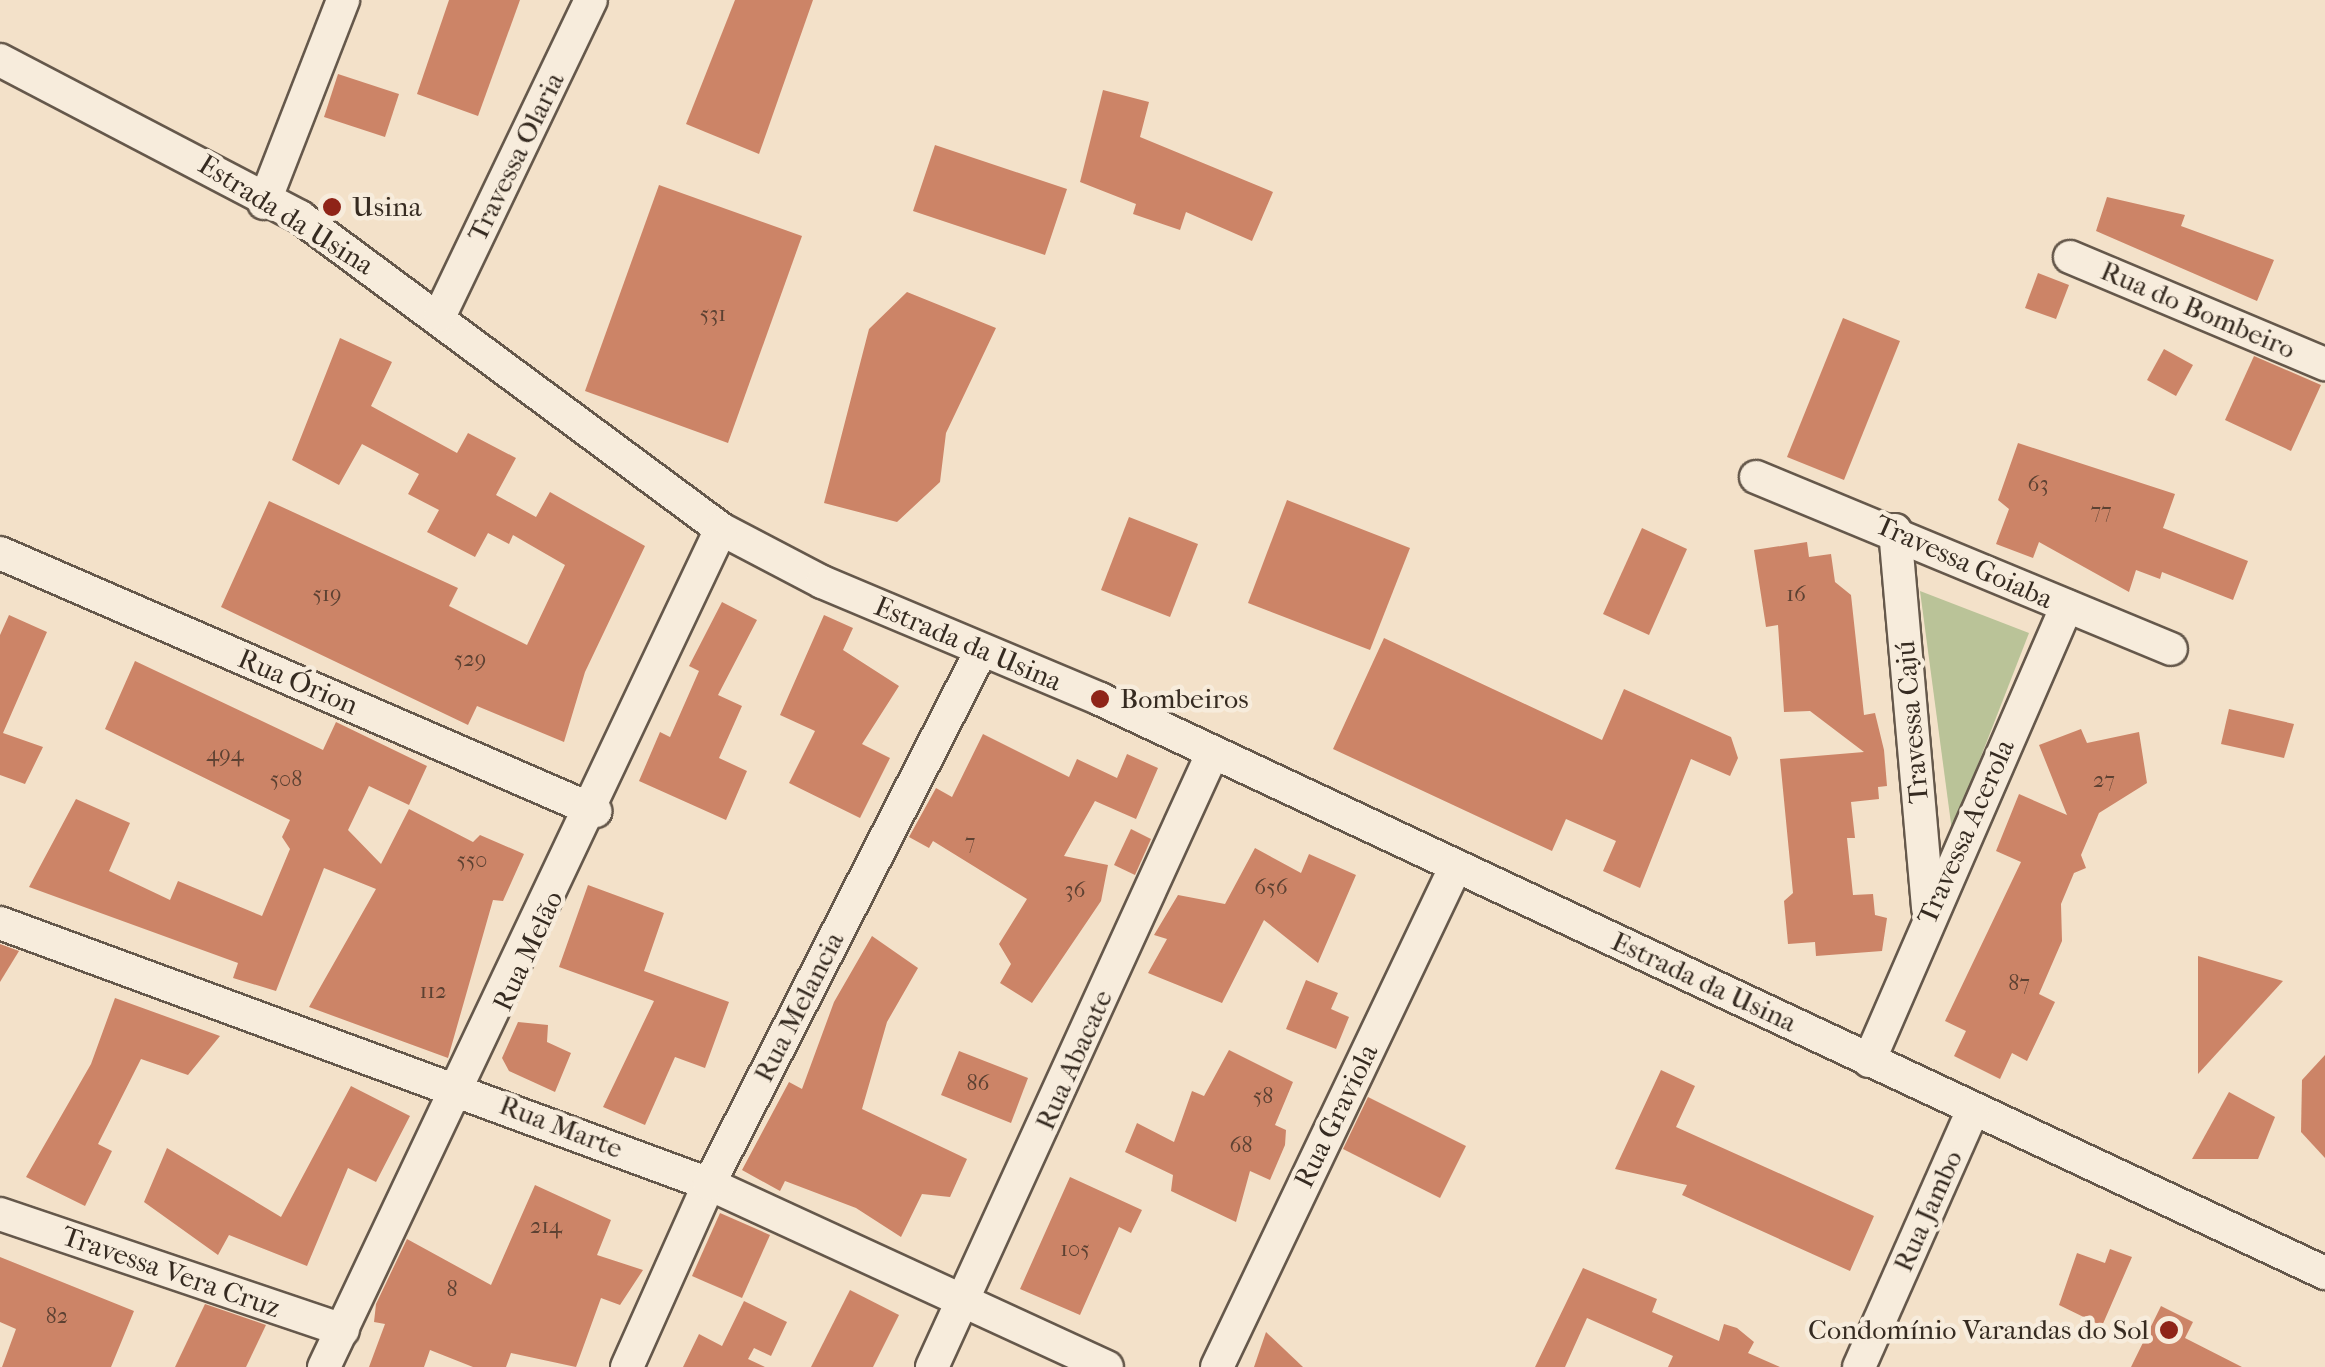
<!DOCTYPE html>
<html>
<head>
<meta charset="utf-8">
<style>
  body { margin:0 }
  #map { position:relative; width:2325px; height:1367px; overflow:hidden; background:#f3e1c9; font-family:"IM FELL French Canon",serif }
  div>[style] { position:absolute }
  [style*='--x'] { left:calc(var(--x)*1px); top:calc(var(--y)*1px); width:calc(var(--w)*1px); rotate:calc(var(--a)*1deg) }
  .green>* { inset:0; background:#bac398 }
  .building>* { inset:0; background:#cc8467 }
  .roads { filter:drop-shadow(2px 0 #65584b) drop-shadow(-2px 0 #65584b) drop-shadow(0 2px #65584b) drop-shadow(0 -2px #65584b) }
  .minor>* { height:32px; margin:-16px; padding:0 16px; transform-origin:16px; border-radius:16px; background:#f7ecdc }
  .dots>* { width:28px; height:28px; translate:-50% -50%; box-sizing:border-box; border:5px solid #f7ecdc; border-radius:50% }
  span { translate:-50% -50%; white-space:nowrap; text-align:center; line-height:1.15; -webkit-text-stroke:9px #f7ecdc; paint-order:stroke }
  .number-label { font-size:22px; color:#5c4132 }
  .number-label span { -webkit-text-stroke-width:0 }
  .street-label { font-size:28px; color:#362b21 }
  .poi-label { font-size:28px; color:#362b21 }
  .left { translate:0 -50%; text-align:left }
  .right { translate:-100% -50%; text-align:right }
</style>
</head>
<body>
<div id="map">
  <div class="green">
    <i style="clip-path:polygon(1920px 591px,2029px 633px,1952px 831px)"></i>
  </div>
  <div class="building">
    <i style="clip-path:polygon(449px 0,520px 0,478px 116px,417px 94px)"></i>
    <i style="clip-path:polygon(735px 0,813px 0,759px 154px,686px 124px)"></i>
    <i style="clip-path:polygon(338px 74px,399px 94px,385px 137px,324px 117px)"></i>
    <i style="clip-path:polygon(1103px 90px,1149px 102px,1140px 137px,1273px 192px,1252px 241px,1186px 212px,1180px 230px,1133px 214px,1136px 204px,1080px 182px)"></i>
    <i style="clip-path:polygon(935px 145px,1067px 189px,1045px 255px,913px 211px)"></i>
    <i style="clip-path:polygon(659px 185px,802px 236px,728px 443px,585px 391px)"></i>
    <i style="clip-path:polygon(2107px 197px,2185px 215px,2181px 226px,2274px 260px,2257px 301px,2096px 231px)"></i>
    <i style="clip-path:polygon(2038px 273px,2069px 285px,2056px 319px,2025px 308px)"></i>
    <i style="clip-path:polygon(907px 292px,996px 328px,946px 433px,940px 482px,897px 522px,824px 503px,869px 329px)"></i>
    <i style="clip-path:polygon(1843px 318px,1900px 341px,1844px 480px,1787px 457px)"></i>
    <i style="clip-path:polygon(340px 338px,392px 362px,371px 406px,457px 453px,468px 433px,516px 458px,496px 495px,536px 517px,550px 492px,645px 546px,585px 672px,564px 742px,477px 706px,468px 725px,221px 607px,269px 501px,458px 588px,449px 606px,527px 645px,565px 565px,513px 535px,509px 544px,488px 533px,475px 557px,427px 532px,439px 510px,408px 494px,419px 474px,362px 444px,339px 485px,292px 460px)"></i>
    <i style="clip-path:polygon(2164px 349px,2193px 365px,2176px 396px,2147px 380px)"></i>
    <i style="clip-path:polygon(2254px 356px,2321px 385px,2291px 451px,2225px 420px)"></i>
    <i style="clip-path:polygon(2018px 443px,2175px 494px,2163px 528px,2248px 561px,2233px 600px,2162px 572px,2160px 579px,2136px 570px,2129px 592px,2039px 542px,2033px 558px,1996px 544px,2009px 509px,1998px 500px)"></i>
    <i style="clip-path:polygon(1287px 500px,1410px 548px,1370px 650px,1248px 603px)"></i>
    <i style="clip-path:polygon(1129px 517px,1198px 544px,1170px 617px,1101px 590px)"></i>
    <i style="clip-path:polygon(1642px 528px,1687px 549px,1649px 635px,1603px 614px)"></i>
    <i style="clip-path:polygon(1807px 542px,1809px 557px,1831px 554px,1835px 582px,1851px 595px,1864px 715px,1875px 713px,1884px 750px,1887px 786px,1878px 787px,1879px 799px,1851px 802px,1855px 838px,1847px 838px,1853px 895px,1873px 894px,1875px 915px,1887px 918px,1882px 951px,1816px 956px,1815px 942px,1788px 944px,1784px 901px,1793px 893px,1780px 759px,1864px 752px,1810px 711px,1784px 712px,1778px 625px,1766px 627px,1754px 550px)"></i>
    <i style="clip-path:polygon(722px 602px,757px 620px,718px 695px,742px 706px,719px 758px,747px 771px,726px 820px,639px 781px,660px 732px,670px 737px,699px 671px,689px 666px)"></i>
    <i style="clip-path:polygon(9px 615px,47px 632px,3px 733px,43px 747px,25px 784px,0 775px,0 635px)"></i>
    <i style="clip-path:polygon(824px 615px,853px 628px,843px 650px,899px 686px,862px 744px,890px 758px,860px 818px,789px 783px,815px 731px,780px 715px)"></i>
    <i style="clip-path:polygon(1384px 638px,1602px 740px,1624px 689px,1731px 737px,1738px 758px,1730px 776px,1691px 759px,1640px 888px,1603px 871px,1616px 841px,1566px 819px,1552px 851px,1333px 749px)"></i>
    <i style="clip-path:polygon(135px 661px,323px 750px,336px 722px,427px 766px,409px 805px,369px 786px,348px 830px,381px 864px,409px 809px,473px 842px,480px 835px,524px 854px,503px 901px,493px 900px,448px 1058px,309px 1007px,376px 889px,324px 868px,276px 991px,233px 978px,238px 963px,29px 887px,76px 799px,130px 823px,109px 871px,170px 900px,178px 881px,262px 916px,290px 849px,282px 837px,290px 820px,105px 729px)"></i>
    <i style="clip-path:polygon(2229px 709px,2294px 724px,2284px 758px,2221px 744px)"></i>
    <i style="clip-path:polygon(2081px 729px,2087px 743px,2139px 732px,2147px 783px,2099px 813px,2081px 855px,2086px 868px,2074px 873px,2061px 904px,2062px 941px,2039px 994px,2055px 1002px,2027px 1061px,2012px 1053px,2000px 1079px,1954px 1056px,1966px 1031px,1945px 1021px,2021px 862px,1996px 851px,2019px 794px,2067px 815px,2039px 745px)"></i>
    <i style="clip-path:polygon(983px 734px,1069px 777px,1077px 759px,1117px 778px,1127px 754px,1158px 768px,1136px 819px,1095px 801px,1064px 856px,1108px 865px,1101px 901px,1032px 1003px,1000px 983px,1011px 964px,999px 944px,1027px 899px,933px 841px,929px 848px,909px 837px,936px 788px,952px 797px)"></i>
    <i style="clip-path:polygon(1131px 829px,1151px 839px,1135px 875px,1114px 865px)"></i>
    <i style="clip-path:polygon(1255px 848px,1301px 873px,1309px 854px,1356px 875px,1318px 963px,1264px 920px,1222px 1003px,1148px 973px,1167px 939px,1154px 935px,1178px 895px,1225px 904px)"></i>
    <i style="clip-path:polygon(588px 885px,664px 913px,644px 971px,729px 1002px,705px 1068px,675px 1057px,645px 1125px,603px 1107px,654px 1001px,559px 967px)"></i>
    <i style="clip-path:polygon(872px 936px,918px 968px,887px 1022px,862px 1109px,967px 1159px,950px 1197px,922px 1194px,901px 1237px,856px 1208px,785px 1181px,780px 1191px,742px 1170px,789px 1082px,802px 1089px,834px 1002px)"></i>
    <i style="clip-path:polygon(0 944px,19px 951px,0 982px)"></i>
    <i style="clip-path:polygon(2198px 956px,2283px 981px,2198px 1074px)"></i>
    <i style="clip-path:polygon(1306px 980px,1338px 993px,1331px 1009px,1349px 1017px,1336px 1049px,1286px 1029px)"></i>
    <i style="clip-path:polygon(115px 998px,220px 1036px,188px 1075px,141px 1059px,98px 1144px,112px 1151px,85px 1206px,26px 1177px,91px 1064px)"></i>
    <i style="clip-path:polygon(518px 1022px,548px 1025px,547px 1042px,571px 1053px,555px 1092px,509px 1071px,502px 1058px)"></i>
    <i style="clip-path:polygon(1229px 1050px,1293px 1082px,1275px 1125px,1286px 1130px,1285px 1145px,1270px 1180px,1250px 1171px,1236px 1222px,1171px 1191px,1173px 1175px,1125px 1152px,1137px 1123px,1174px 1142px,1192px 1091px,1204px 1096px)"></i>
    <i style="clip-path:polygon(959px 1051px,1028px 1078px,1011px 1123px,941px 1095px)"></i>
    <i style="clip-path:polygon(2325px 1055px,2325px 1158px,2301px 1132px,2302px 1080px)"></i>
    <i style="clip-path:polygon(1661px 1070px,1695px 1086px,1676px 1127px,1874px 1216px,1850px 1271px,1682px 1195px,1687px 1185px,1615px 1169px)"></i>
    <i style="clip-path:polygon(351px 1086px,410px 1116px,376px 1182px,348px 1168px,307px 1266px,229px 1235px,218px 1255px,144px 1202px,167px 1148px,281px 1217px)"></i>
    <i style="clip-path:polygon(2229px 1092px,2275px 1117px,2258px 1159px,2192px 1159px)"></i>
    <i style="clip-path:polygon(1368px 1097px,1466px 1146px,1440px 1198px,1343px 1149px)"></i>
    <i style="clip-path:polygon(1070px 1177px,1142px 1210px,1131px 1233px,1119px 1227px,1080px 1315px,1020px 1289px)"></i>
    <i style="clip-path:polygon(535px 1185px,611px 1220px,597px 1255px,643px 1270px,620px 1305px,601px 1298px,576px 1367px,511px 1353px,506px 1367px,473px 1367px,430px 1350px,424px 1367px,369px 1367px,385px 1324px,374px 1322px,376px 1304px,407px 1239px,491px 1285px)"></i>
    <i style="clip-path:polygon(720px 1213px,770px 1235px,742px 1298px,692px 1276px)"></i>
    <i style="clip-path:polygon(2110px 1249px,2132px 1257px,2102px 1326px,2059px 1305px,2077px 1253px,2105px 1263px)"></i>
    <i style="clip-path:polygon(0 1257px,134px 1311px,111px 1367px,2px 1367px,16px 1329px,0 1322px)"></i>
    <i style="clip-path:polygon(1583px 1268px,1657px 1299px,1652px 1312px,1719px 1341px,1724px 1324px,1737px 1328px,1754px 1342px,1748px 1353px,1780px 1367px,1668px 1367px,1673px 1356px,1587px 1318px,1565px 1367px,1535px 1367px)"></i>
    <i style="clip-path:polygon(850px 1290px,899px 1315px,873px 1367px,811px 1367px)"></i>
    <i style="clip-path:polygon(744px 1301px,787px 1322px,771px 1356px,754px 1348px,748px 1359px,765px 1367px,683px 1367px,699px 1334px,722px 1346px)"></i>
    <i style="clip-path:polygon(205px 1304px,266px 1325px,246px 1367px,175px 1367px)"></i>
    <i style="clip-path:polygon(2161px 1306px,2193px 1322px,2185px 1338px,2242px 1367px,2131px 1367px)"></i>
    <i style="clip-path:polygon(1266px 1332px,1303px 1367px,1254px 1367px)"></i>
  </div>
  <div class="roads">
    <div class="minor">
      <i style="--x:0;--y:60;--w:339;--a:27.6"></i>
      <i style="--x:300;--y:217;--w:524;--a:36.54"></i>
      <i style="--x:721;--y:529;--w:114;--a:27.7"></i>
      <i style="--x:822;--y:582;--w:302;--a:22.8"></i>
      <i style="--x:1100;--y:699;--w:1353;--a:25.11"></i>
      <i style="--x:264;--y:203;--w:218;--a:-68.7"></i>
      <i style="--x:2070;--y:257;--w:277;--a:22.8"></i>
      <i style="--x:440;--y:315;--w:349;--a:-64.4"></i>
      <i style="--x:1756;--y:477;--w:449;--a:22.5"></i>
      <i style="--x:1895;--y:530;--w:380;--a:85"></i>
      <i style="--x:0;--y:553;--w:649;--a:23.44"></i>
      <i style="--x:0;--y:923;--w:756;--a:20.21"></i>
      <i style="--x:709;--y:1184;--w:438;--a:24.7"></i>
      <i style="--x:1869;--y:1061;--w:496;--a:-66.5"></i>
      <i style="--x:0;--y:1214;--w:362;--a:18.7"></i>
      <i style="--x:324;--y:1367;--w:927;--a:-64.65"></i>
      <i style="--x:627;--y:1367;--w:201;--a:-65.9"></i>
      <i style="--x:709;--y:1184;--w:598;--a:-62.96"></i>
      <i style="--x:932;--y:1367;--w:676;--a:-65.44"></i>
      <i style="--x:1217;--y:1367;--w:555;--a:-64.5"></i>
      <i style="--x:1859;--y:1367;--w:281;--a:-66.1"></i>
    </div>
  </div>
  <div class="dots">
    <i style="left:332px;top:207px;background:#8f2418"></i>
    <i style="left:1100px;top:699px;background:#8f2418"></i>
    <i style="left:2169px;top:1330px;background:#8f2418"></i>
  </div>
  <div class="number-label">
    <span style="left:713px;top:315px">531</span>
    <span style="left:2038px;top:485px">63</span>
    <span style="left:2101px;top:512px">77</span>
    <span style="left:327px;top:595px">519</span>
    <span style="left:1796px;top:595px">16</span>
    <span style="left:470px;top:660px">529</span>
    <span style="left:225px;top:755px">494</span>
    <span style="left:286px;top:780px">508</span>
    <span style="left:2104px;top:781px">27</span>
    <span style="left:970px;top:843px">7</span>
    <span style="left:472px;top:861px">550</span>
    <span style="left:1271px;top:888px">656</span>
    <span style="left:1075px;top:891px">36</span>
    <span style="left:2019px;top:984px">87</span>
    <span style="left:433px;top:992px">112</span>
    <span style="left:978px;top:1084px">86</span>
    <span style="left:1263px;top:1097px">58</span>
    <span style="left:1241px;top:1146px">68</span>
    <span style="left:546px;top:1227px">214</span>
    <span style="left:1075px;top:1250px">105</span>
    <span style="left:452px;top:1290px">8</span>
    <span style="left:57px;top:1317px">82</span>
  </div>
  <div class="street-label">
    <span style="left:516px;top:157px;rotate:-64deg">Travessa Olaria</span>
    <span style="left:286px;top:215px;rotate:32deg">Estrada da Usina</span>
    <span style="left:2198px;top:310px;rotate:23deg">Rua do Bombeiro</span>
    <span style="left:1964px;top:562px;rotate:24deg">Travessa Goiaba</span>
    <span style="left:968px;top:644px;rotate:23deg">Estrada da Usina</span>
    <span style="left:298px;top:682px;rotate:23deg">Rua Órion</span>
    <span style="left:1912px;top:722px;rotate:-95deg">Travessa Cajú</span>
    <span style="left:1966px;top:832px;rotate:-66deg">Travessa Acerola</span>
    <span style="left:528px;top:951px;rotate:-65deg">Rua Melão</span>
    <span style="left:1704px;top:982px;rotate:25deg">Estrada da Usina</span>
    <span style="left:799px;top:1007px;rotate:-63deg">Rua Melancia</span>
    <span style="left:1074px;top:1060px;rotate:-66deg">Rua Abacate</span>
    <span style="left:1336px;top:1116px;rotate:-64deg">Rua Graviola</span>
    <span style="left:561px;top:1127px;rotate:21deg">Rua Marte</span>
    <span style="left:1928px;top:1211px;rotate:-66deg">Rua Jambo</span>
    <span style="left:171px;top:1272px;rotate:19deg">Travessa Vera Cruz</span>
  </div>
  <div class="poi-label">
    <span class="left" style="left:352px;top:207px">Usina</span>
    <span class="left" style="left:1120px;top:699px">Bombeiros</span>
    <span class="right" style="left:2149px;top:1330px">Condomínio Varandas do Sol</span>
  </div>
</div>
</body>
</html>
